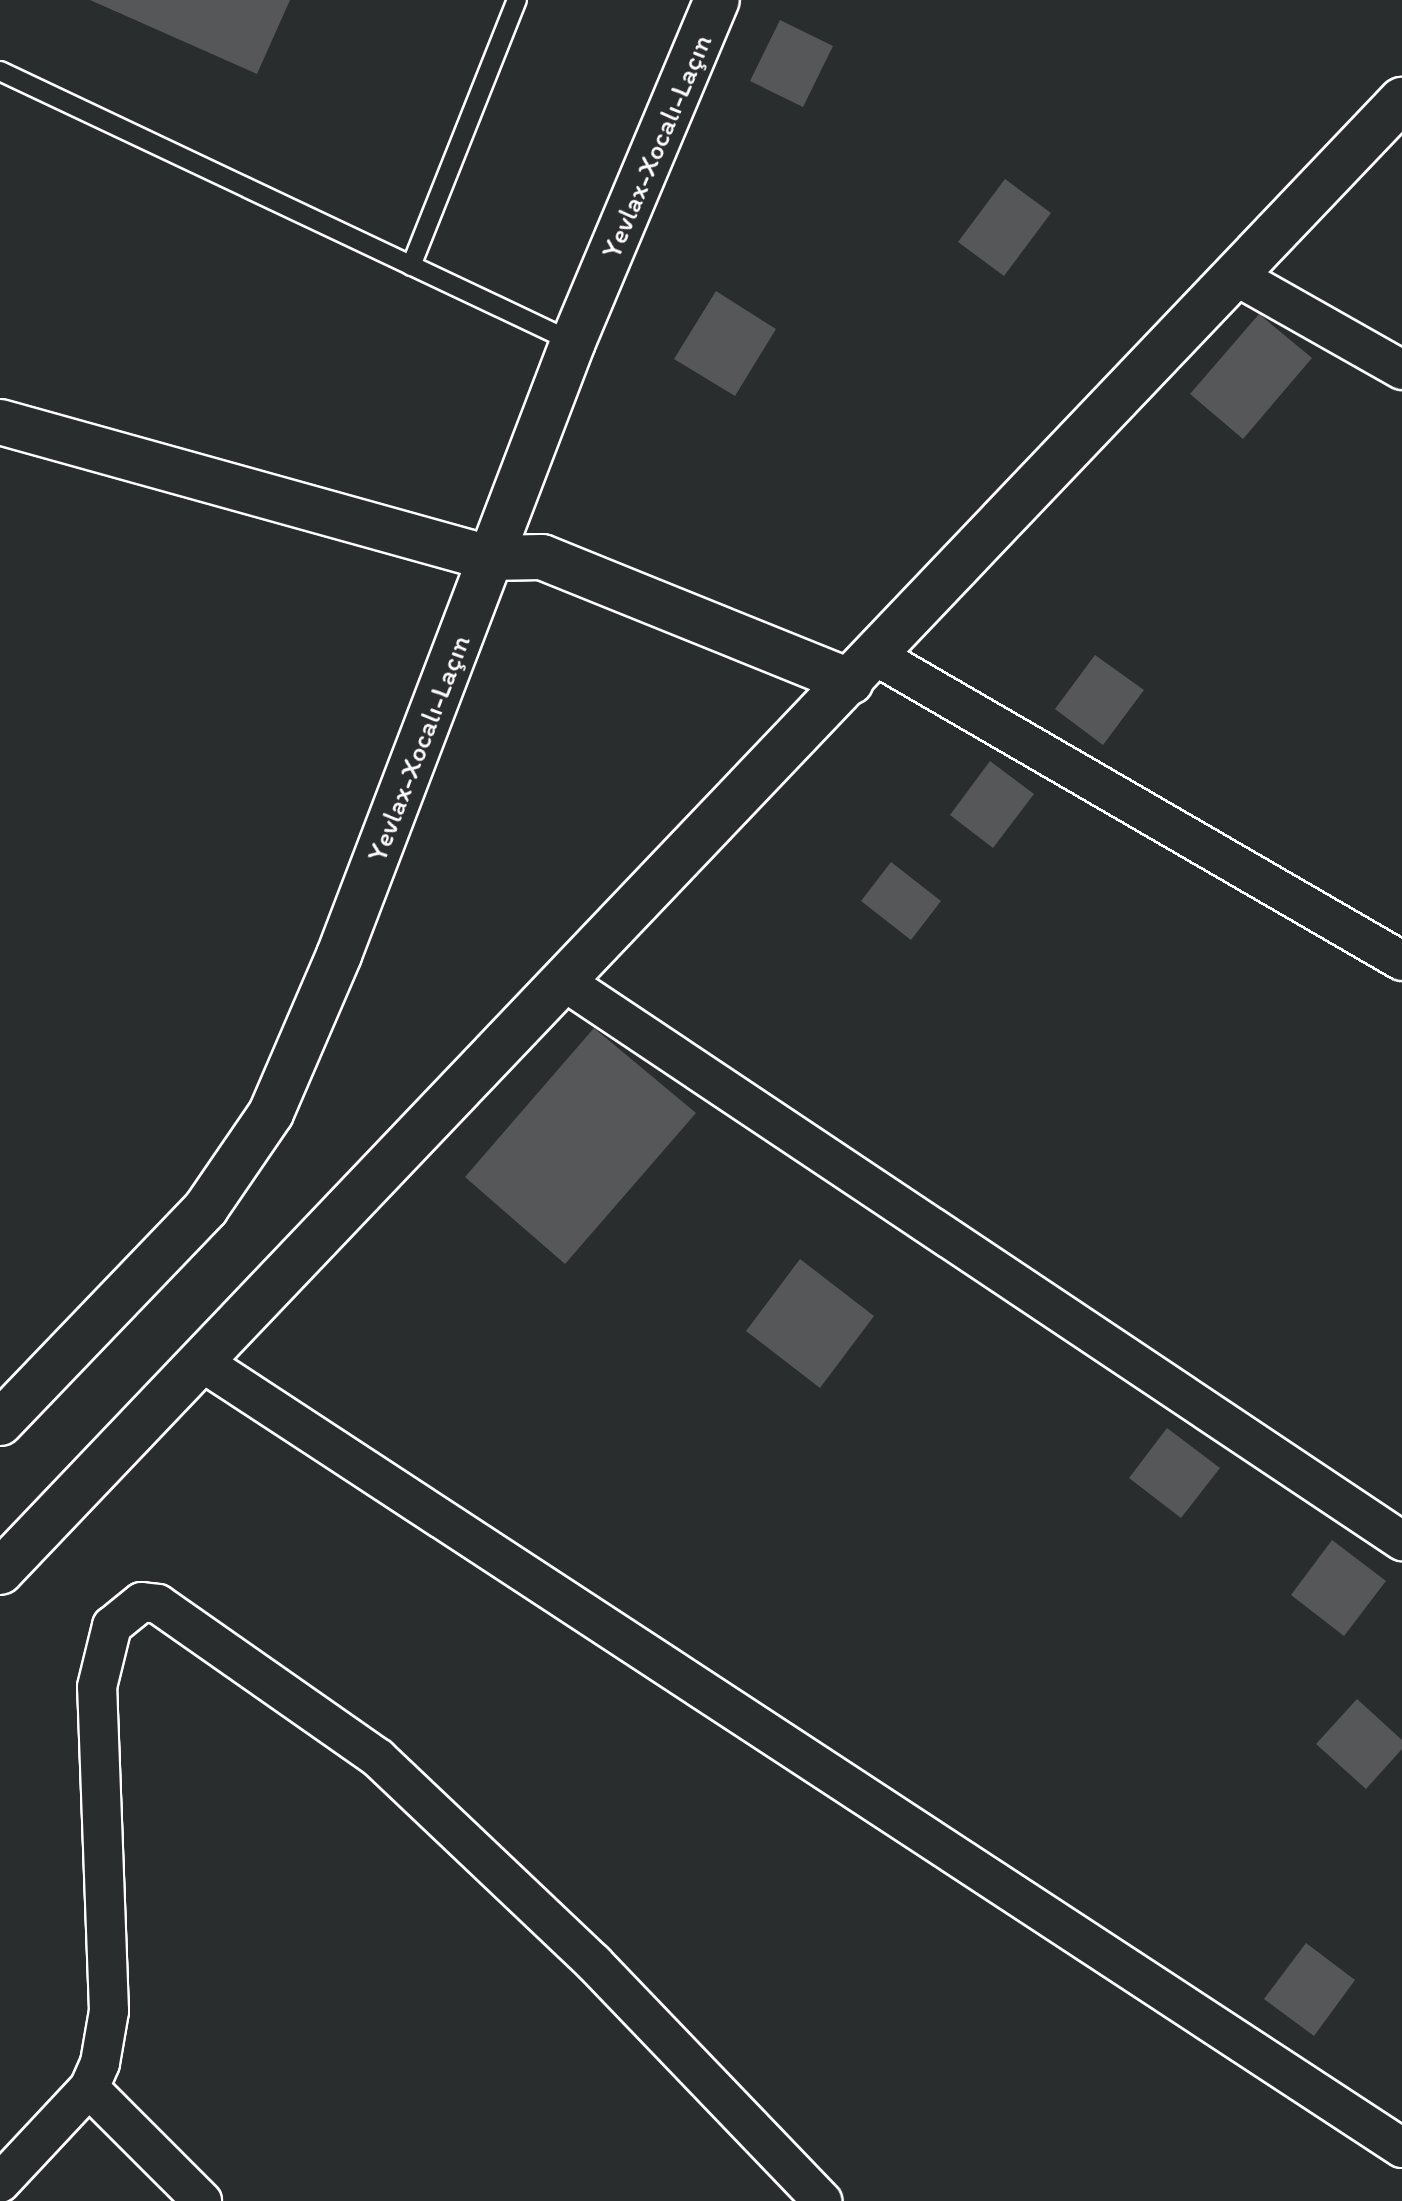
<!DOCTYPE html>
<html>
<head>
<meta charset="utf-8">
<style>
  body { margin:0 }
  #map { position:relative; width:1402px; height:2201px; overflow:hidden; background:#2a2d2e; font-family:Itim,sans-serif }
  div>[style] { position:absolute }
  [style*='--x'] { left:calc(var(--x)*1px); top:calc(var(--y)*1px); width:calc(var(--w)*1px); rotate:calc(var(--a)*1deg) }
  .building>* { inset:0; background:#555758 }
  .roads { filter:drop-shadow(2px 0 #fff) drop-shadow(-2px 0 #fff) drop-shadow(0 2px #fff) drop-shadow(0 -2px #fff) }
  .lane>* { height:18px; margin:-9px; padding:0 9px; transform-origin:9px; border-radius:9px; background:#2a2d2e }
  .street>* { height:38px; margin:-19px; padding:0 19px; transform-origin:19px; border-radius:19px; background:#2a2d2e }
  .secondary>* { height:44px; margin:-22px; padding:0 22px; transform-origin:22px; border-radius:22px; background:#2a2d2e }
  .primary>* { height:44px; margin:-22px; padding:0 22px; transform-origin:22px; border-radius:22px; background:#2a2d2e }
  span { translate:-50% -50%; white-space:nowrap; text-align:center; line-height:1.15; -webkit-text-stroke:6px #2a2d2e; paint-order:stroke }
  .street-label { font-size:28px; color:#fff }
</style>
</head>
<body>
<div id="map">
  <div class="building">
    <i style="clip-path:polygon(90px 0,290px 0,257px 74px)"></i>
    <i style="clip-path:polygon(780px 20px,833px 46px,803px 107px,750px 81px)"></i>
    <i style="clip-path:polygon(1005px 179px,1051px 213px,1004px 276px,958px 242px)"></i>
    <i style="clip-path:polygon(716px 291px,776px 329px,735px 396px,674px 359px)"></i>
    <i style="clip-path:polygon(1259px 314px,1312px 358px,1243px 439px,1190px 394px)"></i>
    <i style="clip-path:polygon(1095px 655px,1144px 690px,1103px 745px,1055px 709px)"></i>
    <i style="clip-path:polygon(990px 761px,1034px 794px,993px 848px,950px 815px)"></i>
    <i style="clip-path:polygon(891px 862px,941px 901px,911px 940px,861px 901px)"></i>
    <i style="clip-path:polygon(594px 1028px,696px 1113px,565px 1264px,465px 1177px)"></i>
    <i style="clip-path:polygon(800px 1259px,874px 1316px,820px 1388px,746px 1331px)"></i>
    <i style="clip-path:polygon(1167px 1428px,1220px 1468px,1181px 1518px,1129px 1478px)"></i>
    <i style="clip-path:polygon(1332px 1540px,1386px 1581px,1344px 1636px,1291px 1595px)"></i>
    <i style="clip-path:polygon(1357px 1699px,1402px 1740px,1402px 1749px,1366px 1789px,1316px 1744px)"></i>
    <i style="clip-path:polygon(1306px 1943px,1355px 1980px,1314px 2036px,1264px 1999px)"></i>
  </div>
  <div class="roads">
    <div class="lane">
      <i style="--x:0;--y:71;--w:634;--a:25.31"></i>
      <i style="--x:411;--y:266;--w:286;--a:-68.3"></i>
    </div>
    <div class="street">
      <i style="--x:1236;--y:276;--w:191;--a:29.5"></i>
      <i style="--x:876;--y:656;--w:608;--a:30.11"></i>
      <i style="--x:565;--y:982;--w:1007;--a:33.74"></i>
      <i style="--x:205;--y:1364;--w:1431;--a:33.22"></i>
      <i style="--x:89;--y:2088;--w:160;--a:45"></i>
      <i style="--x:0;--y:2183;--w:130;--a:-46.9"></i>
      <i style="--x:89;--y:2088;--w:27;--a:-66"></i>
      <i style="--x:100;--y:2063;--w:53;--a:-80.2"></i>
      <i style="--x:109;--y:2011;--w:324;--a:-92.1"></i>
      <i style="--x:97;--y:1687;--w:63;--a:-76.2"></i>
      <i style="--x:112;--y:1626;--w:38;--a:-39"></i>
      <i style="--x:142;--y:1602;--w:16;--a:7"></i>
      <i style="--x:158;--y:1604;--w:269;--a:35"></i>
      <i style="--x:378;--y:1758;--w:298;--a:43.5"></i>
      <i style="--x:594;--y:1963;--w:330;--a:46.2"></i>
    </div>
    <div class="secondary">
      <i style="--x:0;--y:422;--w:508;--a:15.54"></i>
      <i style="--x:489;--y:558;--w:53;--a:-1.1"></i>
      <i style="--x:542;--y:557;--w:333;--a:22"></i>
      <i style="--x:0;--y:1572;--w:2033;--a:-46.4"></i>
    </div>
    <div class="primary">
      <i style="--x:0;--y:1423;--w:298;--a:-46.2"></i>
      <i style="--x:206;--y:1208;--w:115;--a:-55.6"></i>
      <i style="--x:271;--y:1113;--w:172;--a:-66.7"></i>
      <i style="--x:339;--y:955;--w:656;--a:-69.11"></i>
      <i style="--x:573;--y:342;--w:371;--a:-67.2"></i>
    </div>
  </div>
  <div class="street-label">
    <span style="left:656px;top:146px;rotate:-67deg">Yevlax-Xocalı-Laçın</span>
    <span style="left:418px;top:748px;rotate:-69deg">Yevlax-Xocalı-Laçın</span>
  </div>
</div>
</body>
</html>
